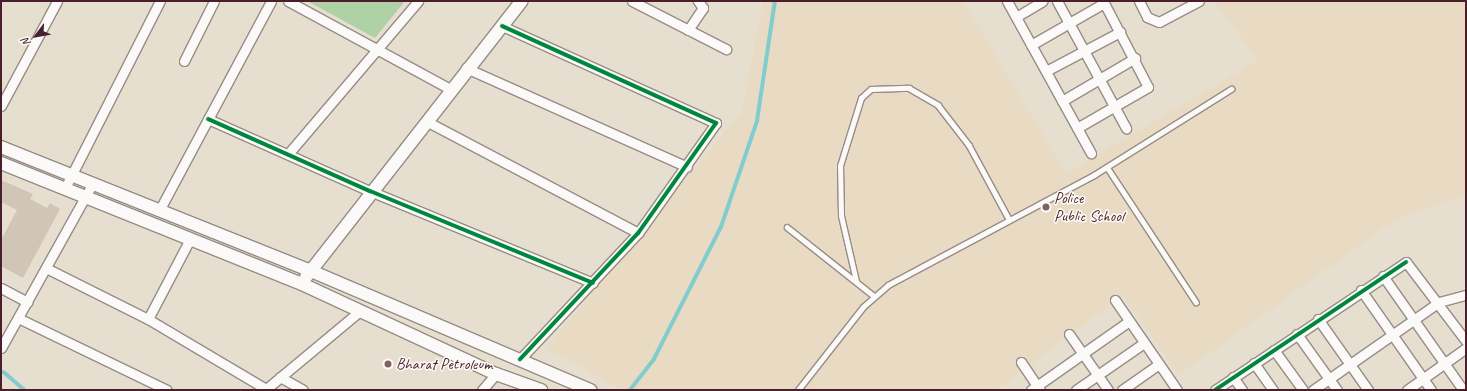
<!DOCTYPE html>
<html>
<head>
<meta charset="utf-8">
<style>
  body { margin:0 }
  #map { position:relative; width:1467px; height:391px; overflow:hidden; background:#e6dfcf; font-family:Caveat,sans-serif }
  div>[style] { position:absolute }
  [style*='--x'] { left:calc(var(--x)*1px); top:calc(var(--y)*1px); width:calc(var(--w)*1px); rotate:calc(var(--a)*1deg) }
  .built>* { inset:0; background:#e9dbc3 }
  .green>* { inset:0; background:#aed2a6 }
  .stream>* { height:3.5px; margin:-1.75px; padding:0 1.75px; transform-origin:1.75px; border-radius:1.75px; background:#81cccc }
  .building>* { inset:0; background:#d1c5b7 }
  .roads { filter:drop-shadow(1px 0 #978c86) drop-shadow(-1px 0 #978c86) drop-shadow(0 1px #978c86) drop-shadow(0 -1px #978c86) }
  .service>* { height:4.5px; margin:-2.25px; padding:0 2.25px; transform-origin:2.25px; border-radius:2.25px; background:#fbfaf8 }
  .minor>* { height:9px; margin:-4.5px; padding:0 4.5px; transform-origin:4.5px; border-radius:4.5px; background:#fbfaf8 }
  .secondary>* { height:12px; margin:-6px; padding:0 6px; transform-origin:6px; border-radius:6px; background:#fbfaf8 }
  .cycleway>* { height:4px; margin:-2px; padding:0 2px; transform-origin:2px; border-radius:2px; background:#00873e }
  .dots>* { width:11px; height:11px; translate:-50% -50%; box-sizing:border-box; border:2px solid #fdfcf7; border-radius:50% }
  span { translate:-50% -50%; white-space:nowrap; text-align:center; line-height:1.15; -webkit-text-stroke:3px #fdfcf7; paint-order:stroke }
  .poi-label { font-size:16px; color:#4a1f2b }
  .left { translate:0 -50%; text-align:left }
  .frame { position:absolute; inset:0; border:2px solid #4a1f2b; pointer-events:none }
  .north { position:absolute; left:16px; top:16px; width:40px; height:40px; -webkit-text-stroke:3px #fdfcf7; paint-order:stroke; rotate:238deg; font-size:11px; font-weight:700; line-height:16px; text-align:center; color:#4a1f2b }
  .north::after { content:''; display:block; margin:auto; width:14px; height:18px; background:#4a1f2b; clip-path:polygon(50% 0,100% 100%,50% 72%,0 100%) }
</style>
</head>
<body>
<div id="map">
  <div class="built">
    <i style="clip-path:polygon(763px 1px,963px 1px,1066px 173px,1258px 60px,1214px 1px,1466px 1px,1466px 195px,1395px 220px,1179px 375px,1123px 296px,997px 390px,622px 390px,546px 348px,742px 111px)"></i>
  </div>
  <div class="green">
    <i style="clip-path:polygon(307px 1px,405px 1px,375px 38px)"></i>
  </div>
  <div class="stream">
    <i style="--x:4;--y:372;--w:28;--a:41"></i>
    <i style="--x:630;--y:390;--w:39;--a:-52"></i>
    <i style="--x:654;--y:359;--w:148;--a:-63.1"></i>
    <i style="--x:721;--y:227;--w:112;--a:-71.2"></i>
    <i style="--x:757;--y:121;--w:121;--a:-81.5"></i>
  </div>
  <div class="building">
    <i style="clip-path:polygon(1px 180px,33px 194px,30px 199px,47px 208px,50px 203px,60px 209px,23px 278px,1px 266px,1px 240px,17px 210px,1px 202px)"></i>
  </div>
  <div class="roads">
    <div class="service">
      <i style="--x:1107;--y:167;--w:162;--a:56.6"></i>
      <i style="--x:787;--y:227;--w:111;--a:38.4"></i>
      <i style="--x:856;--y:281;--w:67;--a:-103"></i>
      <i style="--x:841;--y:216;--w:50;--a:-91.1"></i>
      <i style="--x:840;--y:166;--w:71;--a:-72.8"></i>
      <i style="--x:861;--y:98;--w:13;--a:-42"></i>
      <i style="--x:871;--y:89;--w:38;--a:-2"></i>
      <i style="--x:909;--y:88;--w:34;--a:30"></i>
      <i style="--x:938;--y:105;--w:51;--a:52.2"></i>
      <i style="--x:969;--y:145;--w:84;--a:61.6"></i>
      <i style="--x:798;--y:390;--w:105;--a:-51.9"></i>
      <i style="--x:863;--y:307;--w:33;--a:-41"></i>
      <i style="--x:888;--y:285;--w:234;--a:-28.1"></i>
      <i style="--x:1094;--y:175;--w:162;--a:-32.1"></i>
    </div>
    <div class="minor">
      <i style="--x:288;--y:1;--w:184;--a:28.5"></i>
      <i style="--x:632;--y:1;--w:106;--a:27.1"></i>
      <i style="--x:1007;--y:1;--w:174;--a:61.1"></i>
      <i style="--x:1057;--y:1;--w:145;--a:61.5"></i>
      <i style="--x:1139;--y:1;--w:18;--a:63"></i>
      <i style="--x:1147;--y:17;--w:13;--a:23"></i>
      <i style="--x:1159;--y:22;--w:45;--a:-27.7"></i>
      <i style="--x:1016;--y:17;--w:31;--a:-31"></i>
      <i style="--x:502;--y:26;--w:235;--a:24.4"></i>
      <i style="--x:716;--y:123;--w:135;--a:125.3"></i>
      <i style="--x:638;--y:233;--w:173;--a:133.1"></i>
      <i style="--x:688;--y:30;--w:27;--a:-56"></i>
      <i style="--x:703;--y:8;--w:9;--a:-126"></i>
      <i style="--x:1031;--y:45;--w:84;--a:-29.9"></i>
      <i style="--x:184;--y:61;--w:67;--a:-63.4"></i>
      <i style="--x:466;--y:68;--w:242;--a:24.1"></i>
      <i style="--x:1046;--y:71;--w:84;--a:-27.8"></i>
      <i style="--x:1062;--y:101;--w:85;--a:-30.5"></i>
      <i style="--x:1;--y:106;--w:119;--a:-61.9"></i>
      <i style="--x:208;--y:119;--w:177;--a:24"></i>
      <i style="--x:370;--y:191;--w:241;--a:22.4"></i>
      <i style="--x:426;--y:121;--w:240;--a:27.8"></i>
      <i style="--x:1077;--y:128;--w:82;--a:-30"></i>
      <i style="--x:1148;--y:87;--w:97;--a:-117.6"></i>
      <i style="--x:288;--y:154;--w:201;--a:-49.6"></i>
      <i style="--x:65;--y:188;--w:210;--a:-63.1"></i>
      <i style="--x:160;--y:209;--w:236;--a:-61.9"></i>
      <i style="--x:46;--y:268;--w:114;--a:26.6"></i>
      <i style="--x:148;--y:319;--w:137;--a:30.7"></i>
      <i style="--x:1383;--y:276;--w:139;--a:54.9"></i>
      <i style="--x:1;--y:288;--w:30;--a:28"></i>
      <i style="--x:1361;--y:290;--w:122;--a:55"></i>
      <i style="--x:1115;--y:300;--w:109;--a:55.4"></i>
      <i style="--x:18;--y:318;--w:165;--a:25.8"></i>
      <i style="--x:148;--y:319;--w:90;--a:-62.3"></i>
      <i style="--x:1318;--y:319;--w:87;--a:54.8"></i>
      <i style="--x:1069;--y:334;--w:68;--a:55.1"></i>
      <i style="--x:1297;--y:334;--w:69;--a:54.5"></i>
      <i style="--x:1;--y:348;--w:189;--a:-60.9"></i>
      <i style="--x:1274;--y:350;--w:49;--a:54.1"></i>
      <i style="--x:1021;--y:362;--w:34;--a:56"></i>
      <i style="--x:1254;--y:363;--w:33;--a:55"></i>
      <i style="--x:280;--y:377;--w:26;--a:29"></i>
      <i style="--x:1233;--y:377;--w:16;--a:55"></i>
      <i style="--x:265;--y:390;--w:125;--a:-39.8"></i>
      <i style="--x:482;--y:390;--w:21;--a:-49"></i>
      <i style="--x:1031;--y:390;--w:120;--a:-35.1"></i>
      <i style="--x:1076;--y:390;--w:83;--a:-34.7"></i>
      <i style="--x:1122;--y:390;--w:45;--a:-35.1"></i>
      <i style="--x:1215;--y:390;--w:230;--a:-33.8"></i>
      <i style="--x:1406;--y:262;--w:99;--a:52.8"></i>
      <i style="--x:1313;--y:390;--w:154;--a:-34.9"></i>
      <i style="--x:1439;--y:302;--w:28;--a:-15"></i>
      <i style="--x:1407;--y:390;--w:72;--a:-35.4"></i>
    </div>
    <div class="secondary">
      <i style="--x:1;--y:147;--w:332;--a:21.8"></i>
      <i style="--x:309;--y:270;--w:306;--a:23.1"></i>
      <i style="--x:1;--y:163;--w:324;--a:21.9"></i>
      <i style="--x:302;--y:284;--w:214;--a:24.9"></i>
      <i style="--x:496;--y:374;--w:48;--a:19.6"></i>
      <i style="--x:306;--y:277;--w:350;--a:-52"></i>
    </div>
  </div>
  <div class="cycleway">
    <i style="--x:502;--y:26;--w:235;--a:24.4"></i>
    <i style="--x:716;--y:123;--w:135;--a:125.3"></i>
    <i style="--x:638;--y:233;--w:173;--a:133.1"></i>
    <i style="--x:208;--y:119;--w:177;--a:24"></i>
    <i style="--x:370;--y:191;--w:241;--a:22.4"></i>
    <i style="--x:1215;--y:390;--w:230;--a:-33.8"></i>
  </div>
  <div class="dots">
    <i style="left:1046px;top:207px;background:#816264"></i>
    <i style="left:388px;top:364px;background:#816264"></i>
  </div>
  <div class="poi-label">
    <span class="left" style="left:1054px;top:207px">Police<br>Public School</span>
    <span class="left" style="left:396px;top:364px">Bharat Petroleum</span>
  </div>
  <div class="frame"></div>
  <div class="north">N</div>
</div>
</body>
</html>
